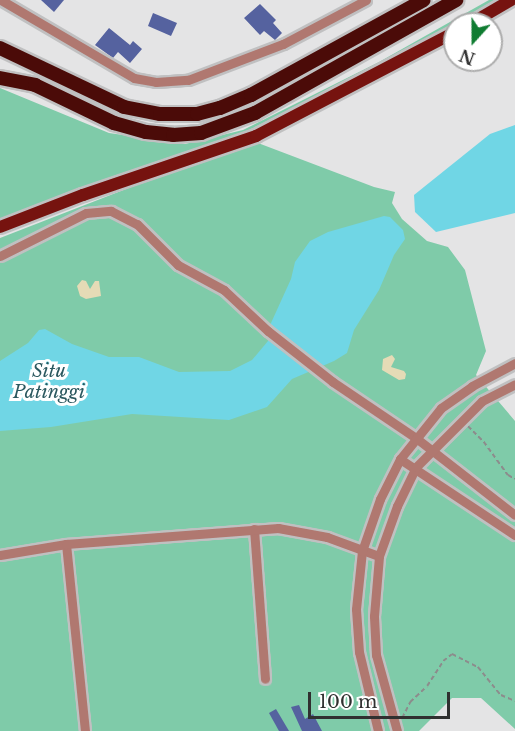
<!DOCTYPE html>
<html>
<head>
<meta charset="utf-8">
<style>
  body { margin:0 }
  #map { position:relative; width:515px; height:731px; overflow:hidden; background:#e4e4e5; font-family:"Libre Baskerville",serif }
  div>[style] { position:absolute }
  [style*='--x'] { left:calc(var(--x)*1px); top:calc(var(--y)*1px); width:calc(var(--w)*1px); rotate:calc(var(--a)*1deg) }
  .green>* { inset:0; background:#7fcba9 }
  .sand>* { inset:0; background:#e5dbb6 }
  .water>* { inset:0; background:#70d6e5 }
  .building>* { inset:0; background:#55629f }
  .path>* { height:1.5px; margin-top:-0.75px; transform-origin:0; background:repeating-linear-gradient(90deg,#8c8c8c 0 4.5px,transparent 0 7.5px) }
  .roads { filter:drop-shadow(2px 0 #c0c0c1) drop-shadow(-2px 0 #c0c0c1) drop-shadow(0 2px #c0c0c1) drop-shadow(0 -2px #c0c0c1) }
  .minor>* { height:9px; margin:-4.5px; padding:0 4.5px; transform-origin:4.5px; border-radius:4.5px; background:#b07870 }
  .major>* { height:12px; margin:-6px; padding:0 6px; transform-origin:6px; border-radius:6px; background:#76130f }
  .highway>* { height:14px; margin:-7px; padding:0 7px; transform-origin:7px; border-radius:7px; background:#4b0b08 }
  span { translate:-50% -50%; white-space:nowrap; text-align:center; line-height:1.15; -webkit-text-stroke:6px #fff; paint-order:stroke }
  .water-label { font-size:18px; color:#2b585f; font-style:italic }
  .north { position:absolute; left:443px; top:12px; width:60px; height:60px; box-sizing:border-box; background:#fff; border:2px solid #acacac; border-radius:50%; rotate:201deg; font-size:16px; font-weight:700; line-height:24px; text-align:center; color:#303030 }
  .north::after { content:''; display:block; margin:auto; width:21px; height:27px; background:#0f7c31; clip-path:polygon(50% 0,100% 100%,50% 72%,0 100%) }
  .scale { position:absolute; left:308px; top:692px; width:142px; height:27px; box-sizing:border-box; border:3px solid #303030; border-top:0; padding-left:8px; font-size:18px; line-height:21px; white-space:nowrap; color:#303030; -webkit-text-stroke:4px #fff; paint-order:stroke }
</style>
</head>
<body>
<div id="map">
  <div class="green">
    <i style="clip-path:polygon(489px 0,495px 0,380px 66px,243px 133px,201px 152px,50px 200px,0 221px,0 88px,109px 133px,185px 144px,243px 130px,379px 62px)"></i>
    <i style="clip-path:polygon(258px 143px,374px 187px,395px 192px,392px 203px,402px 219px,427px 241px,448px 247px,465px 270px,486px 351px,476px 375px,515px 421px,515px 729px,481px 698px,452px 698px,419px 731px,0 731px,0 238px,198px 161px,200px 162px)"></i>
  </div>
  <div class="sand">
    <i style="clip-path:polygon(82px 280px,86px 281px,90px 289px,95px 281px,99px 281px,101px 296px,86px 299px,80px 296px,77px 286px)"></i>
    <i style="clip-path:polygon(392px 355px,395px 359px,391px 367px,404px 371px,406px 374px,405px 379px,399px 380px,382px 370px,383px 359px)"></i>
  </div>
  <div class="water">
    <i style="clip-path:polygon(515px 125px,515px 213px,436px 232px,415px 212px,414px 195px,490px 134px)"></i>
    <i style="clip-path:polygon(384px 216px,390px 217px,403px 230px,405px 239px,394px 255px,379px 290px,354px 330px,347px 353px,334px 361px,292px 379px,267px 407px,229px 420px,132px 414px,51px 427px,0 431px,0 361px,28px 343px,39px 330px,45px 329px,72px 344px,109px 357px,139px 357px,179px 372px,230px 371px,252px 360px,268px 341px,271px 323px,291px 279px,295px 262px,310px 241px,328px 232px)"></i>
  </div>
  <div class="building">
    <i style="clip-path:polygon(41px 0,64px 0,54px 12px)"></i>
    <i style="clip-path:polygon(260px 4px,276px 20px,273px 23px,282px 33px,275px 40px,264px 31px,260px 35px,244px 18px)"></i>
    <i style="clip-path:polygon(153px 13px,177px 23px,171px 36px,148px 26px)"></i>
    <i style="clip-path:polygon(109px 28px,130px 45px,133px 41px,142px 49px,130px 63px,118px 52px,113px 58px,95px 45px)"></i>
    <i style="clip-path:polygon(299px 705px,305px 719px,313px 714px,322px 731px,302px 731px,291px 707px)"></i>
    <i style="clip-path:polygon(276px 709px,289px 731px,279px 731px,269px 713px)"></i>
  </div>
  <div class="path">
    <i style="--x:468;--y:426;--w:23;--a:45"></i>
    <i style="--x:484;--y:442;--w:41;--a:54"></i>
    <i style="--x:508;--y:475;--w:8;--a:30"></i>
    <i style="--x:402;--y:718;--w:18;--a:-63"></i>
    <i style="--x:410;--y:702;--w:23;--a:-43"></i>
    <i style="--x:427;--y:686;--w:30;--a:-57"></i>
    <i style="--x:443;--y:661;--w:11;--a:-38"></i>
    <i style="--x:452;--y:654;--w:29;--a:27"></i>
    <i style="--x:478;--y:667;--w:36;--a:51"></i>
    <i style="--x:501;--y:695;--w:15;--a:23"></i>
  </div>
  <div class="roads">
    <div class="minor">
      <i style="--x:1;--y:0;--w:154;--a:30.4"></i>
      <i style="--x:134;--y:78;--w:22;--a:10"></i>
      <i style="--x:156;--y:82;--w:32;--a:-4"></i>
      <i style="--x:188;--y:80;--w:102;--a:-20.8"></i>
      <i style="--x:283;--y:44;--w:94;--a:-27.9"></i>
      <i style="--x:0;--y:256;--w:96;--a:-26.6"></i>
      <i style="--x:86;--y:213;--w:25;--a:-5"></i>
      <i style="--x:111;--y:211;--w:29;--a:27"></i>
      <i style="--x:137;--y:224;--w:58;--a:45"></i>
      <i style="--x:178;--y:265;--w:52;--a:28.5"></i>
      <i style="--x:224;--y:290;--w:60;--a:43"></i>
      <i style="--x:268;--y:331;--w:83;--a:38.1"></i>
      <i style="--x:333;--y:382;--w:100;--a:34"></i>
      <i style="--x:416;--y:438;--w:125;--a:37.9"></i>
      <i style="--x:400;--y:459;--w:138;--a:33.5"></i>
      <i style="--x:254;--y:529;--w:150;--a:85.8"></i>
      <i style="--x:66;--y:544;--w:188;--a:84.2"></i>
      <i style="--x:0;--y:555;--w:67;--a:-9.5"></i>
      <i style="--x:66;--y:544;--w:213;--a:-4.3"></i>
      <i style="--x:278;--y:528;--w:50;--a:10.4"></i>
      <i style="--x:327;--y:537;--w:55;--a:20.1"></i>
      <i style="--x:378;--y:731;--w:81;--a:-103.5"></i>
      <i style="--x:359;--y:652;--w:43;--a:-94"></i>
      <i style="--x:356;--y:609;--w:58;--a:-84.1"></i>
      <i style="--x:362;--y:551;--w:55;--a:-70.9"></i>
      <i style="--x:380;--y:499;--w:45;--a:-63.4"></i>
      <i style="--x:400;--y:459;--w:65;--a:-51.2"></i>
      <i style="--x:441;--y:408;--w:38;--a:-35"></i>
      <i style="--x:472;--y:386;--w:49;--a:-28.1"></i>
      <i style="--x:397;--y:731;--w:79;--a:-105.4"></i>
      <i style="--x:376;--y:655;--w:39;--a:-93"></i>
      <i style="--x:374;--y:616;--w:60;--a:-85.2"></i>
      <i style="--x:379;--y:556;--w:53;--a:-70.2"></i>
      <i style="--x:397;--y:506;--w:43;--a:-64"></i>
      <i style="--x:416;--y:467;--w:93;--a:-45"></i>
      <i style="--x:482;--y:401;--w:37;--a:-27"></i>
    </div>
    <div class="major">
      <i style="--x:470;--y:24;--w:48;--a:-30.3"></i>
      <i style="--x:0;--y:227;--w:89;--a:-21.1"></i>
      <i style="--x:83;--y:195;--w:183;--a:-18.8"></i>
      <i style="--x:256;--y:136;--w:225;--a:-27.6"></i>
    </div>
    <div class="highway">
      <i style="--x:0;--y:48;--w:137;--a:25.4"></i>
      <i style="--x:124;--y:107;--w:37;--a:11"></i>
      <i style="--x:160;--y:114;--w:37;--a:0"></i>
      <i style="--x:197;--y:114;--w:24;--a:-15"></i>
      <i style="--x:220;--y:108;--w:34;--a:-23"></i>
      <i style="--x:251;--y:95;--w:197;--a:-28.8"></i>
      <i style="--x:0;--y:78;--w:36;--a:11"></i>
      <i style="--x:35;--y:85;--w:88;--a:25.7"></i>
      <i style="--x:114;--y:123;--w:33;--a:16"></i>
      <i style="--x:146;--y:132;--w:27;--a:6"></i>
      <i style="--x:173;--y:135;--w:28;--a:-4"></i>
      <i style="--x:201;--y:133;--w:58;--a:-20.3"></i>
      <i style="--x:255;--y:113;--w:231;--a:-29.3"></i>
    </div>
  </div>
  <div class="water-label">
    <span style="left:49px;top:382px">Situ<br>Patinggi</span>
  </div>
  <div class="north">N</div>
  <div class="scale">100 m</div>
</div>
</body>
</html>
